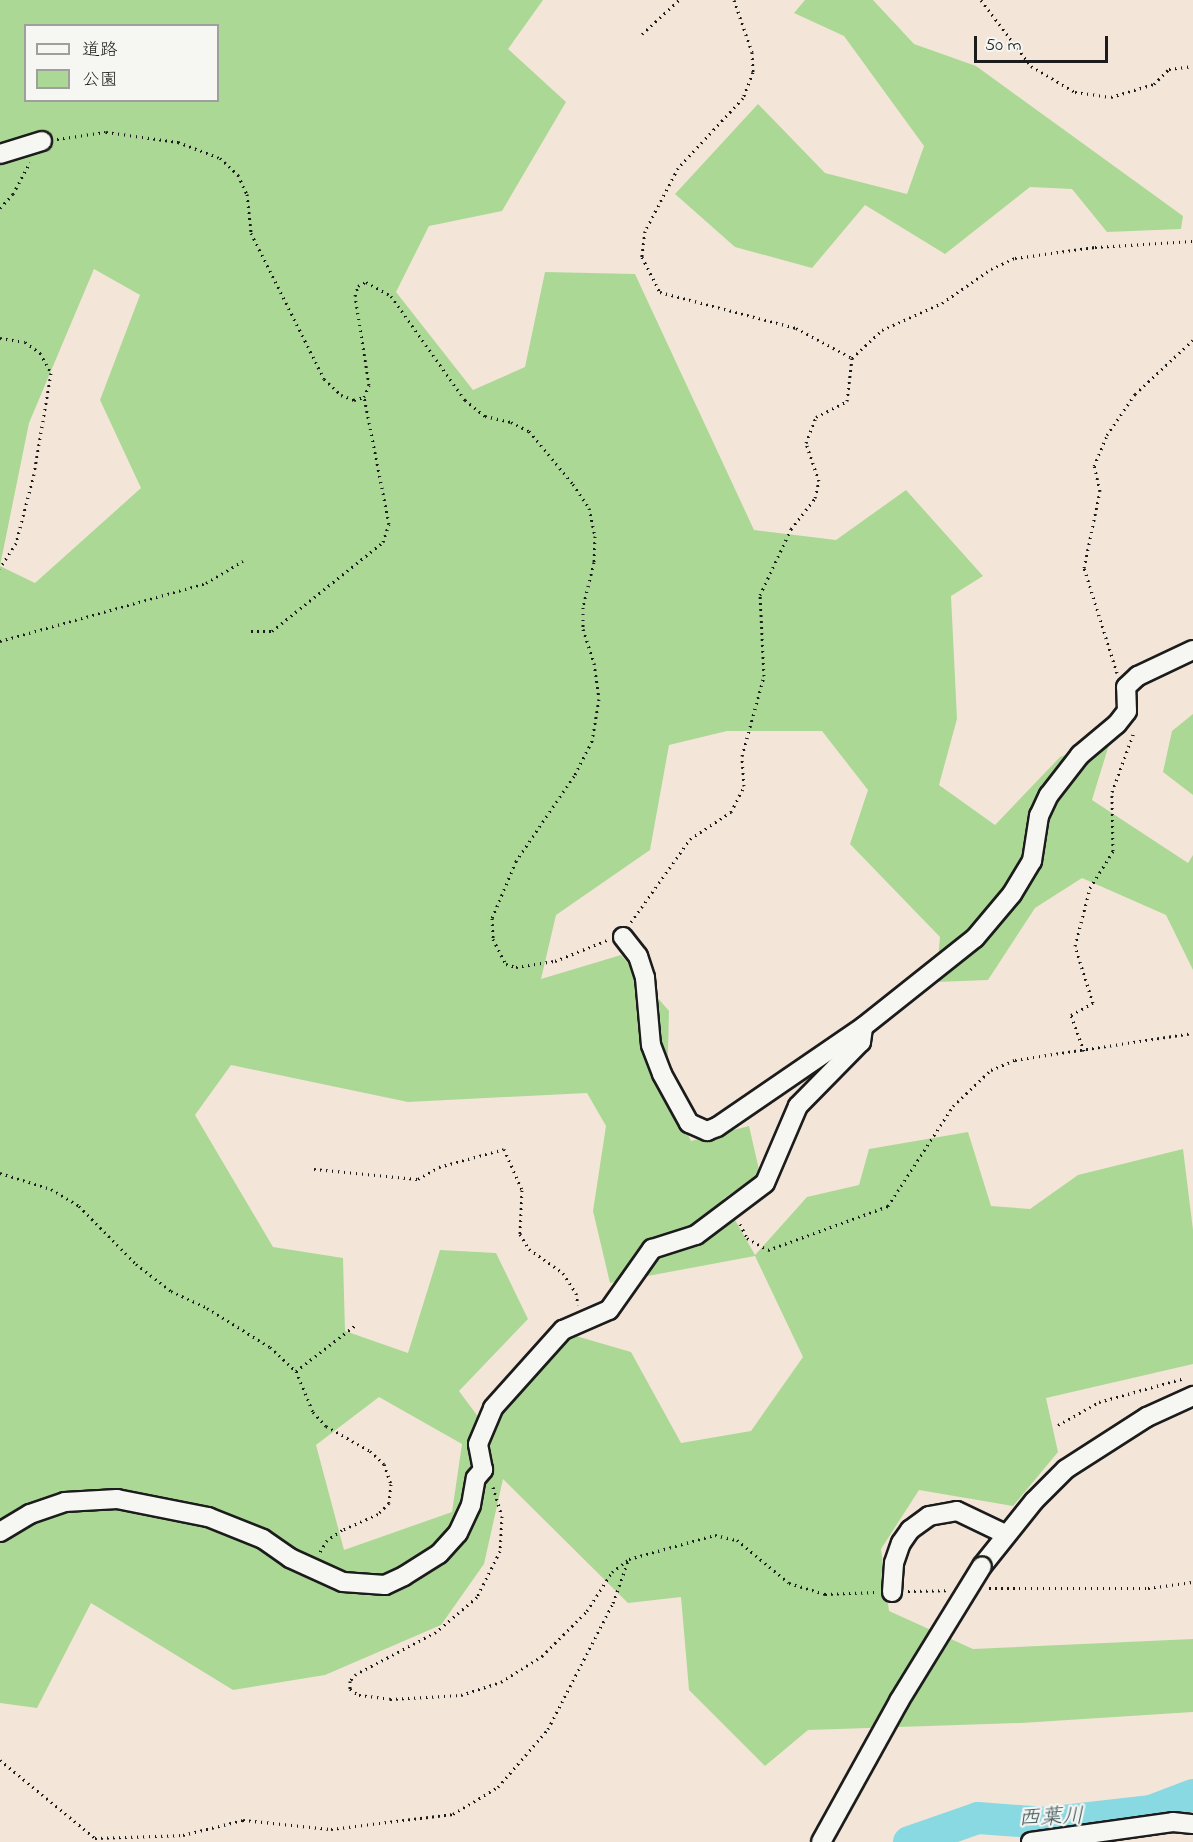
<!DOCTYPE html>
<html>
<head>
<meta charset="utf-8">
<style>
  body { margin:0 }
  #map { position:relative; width:1193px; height:1842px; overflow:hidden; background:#f3e6d8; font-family:"Indie Flower","Klee One",sans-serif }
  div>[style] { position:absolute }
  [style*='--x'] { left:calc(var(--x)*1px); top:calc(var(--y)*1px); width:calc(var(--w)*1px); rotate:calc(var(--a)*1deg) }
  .green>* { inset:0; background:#acd896 }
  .river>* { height:32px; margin:-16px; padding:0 16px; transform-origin:16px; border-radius:16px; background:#89d9e3 }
  .path>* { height:3px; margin-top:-1.5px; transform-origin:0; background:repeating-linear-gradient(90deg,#1c1c1c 0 1.5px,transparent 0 6px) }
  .roads { filter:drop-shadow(2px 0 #1c1c1c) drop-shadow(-2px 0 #1c1c1c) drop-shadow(0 2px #1c1c1c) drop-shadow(0 -2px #1c1c1c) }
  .minor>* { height:18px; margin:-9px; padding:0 9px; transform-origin:9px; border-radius:9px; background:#f6f6f2 }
  .bridges { filter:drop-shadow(2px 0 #1c1c1c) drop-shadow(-2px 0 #1c1c1c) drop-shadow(0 2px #1c1c1c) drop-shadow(0 -2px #1c1c1c) }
  .minor-bridge>* { height:18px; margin:-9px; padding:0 9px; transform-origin:9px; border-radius:9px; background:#f6f6f2 }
  span { translate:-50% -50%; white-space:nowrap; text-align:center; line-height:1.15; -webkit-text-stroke:4.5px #f6f6f2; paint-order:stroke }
  .water-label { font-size:22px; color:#3d5558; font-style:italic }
  .legend { position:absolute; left:24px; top:24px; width:195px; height:78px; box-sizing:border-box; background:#f6f6f2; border:2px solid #9f9f9c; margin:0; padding:8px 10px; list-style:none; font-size:18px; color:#1c1c1c }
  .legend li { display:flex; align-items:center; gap:12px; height:30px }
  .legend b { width:30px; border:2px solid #9f9f9c }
  .scale { position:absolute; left:974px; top:36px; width:134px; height:27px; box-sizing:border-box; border:3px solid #1c1c1c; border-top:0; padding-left:8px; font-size:18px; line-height:21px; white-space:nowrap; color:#1c1c1c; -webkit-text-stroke:4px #f6f6f2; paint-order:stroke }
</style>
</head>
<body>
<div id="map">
  <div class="green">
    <i style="clip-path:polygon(evenodd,0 0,543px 0,508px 49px,566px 102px,502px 211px,429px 226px,396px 292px,473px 390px,525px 367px,545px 272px,635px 274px,754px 530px,836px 540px,906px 490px,983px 576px,951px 596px,957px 719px,939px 785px,995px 825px,1060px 757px,1111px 738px,1092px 800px,1188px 863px,1193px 855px,1193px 970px,1166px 915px,1082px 878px,1035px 908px,988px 980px,936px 982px,940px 937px,850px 844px,868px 790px,822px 731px,727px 731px,669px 745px,650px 850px,556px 915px,541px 979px,621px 955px,669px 1011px,667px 1092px,691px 1141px,749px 1126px,760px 1174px,723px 1199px,755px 1255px,807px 1197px,859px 1185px,869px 1149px,968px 1132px,991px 1206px,1030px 1209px,1078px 1175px,1183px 1149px,1193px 1230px,1193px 1364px,1046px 1398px,1058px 1452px,1013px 1506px,919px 1490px,881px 1549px,889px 1611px,973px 1649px,1193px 1639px,1193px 1712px,1021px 1723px,808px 1730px,765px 1766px,689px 1690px,681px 1597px,628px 1603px,503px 1479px,484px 1564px,441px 1625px,325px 1675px,233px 1690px,91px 1603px,37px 1708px,0 1703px,0 566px,35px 583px,141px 488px,100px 400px,140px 295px,94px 269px,29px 423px,0 566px,0 0,26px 26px,218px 26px,218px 100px,26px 100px,26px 26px,0 0,231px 1065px,408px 1102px,587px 1093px,606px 1126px,593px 1211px,610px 1283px,755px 1256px,803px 1357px,751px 1431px,681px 1443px,631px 1352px,569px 1334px,482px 1422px,459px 1391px,528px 1319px,496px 1253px,440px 1250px,408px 1353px,345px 1331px,343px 1258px,273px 1247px,195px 1115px,231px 1065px,0 0,379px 1397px,462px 1444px,452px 1512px,344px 1550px,316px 1445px,379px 1397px)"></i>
    <i style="clip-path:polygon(805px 0,873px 0,914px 44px,976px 66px,1183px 216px,1181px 229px,1107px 232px,1072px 189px,1030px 187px,945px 254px,865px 205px,812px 268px,735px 247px,675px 194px,758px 104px,825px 173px,907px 194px,924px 146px,844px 36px,794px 13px)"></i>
    <i style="clip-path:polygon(1193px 714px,1193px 795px,1163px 772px,1172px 731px)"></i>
  </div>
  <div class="river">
    <i style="--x:909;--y:1842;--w:73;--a:-19.2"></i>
    <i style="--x:978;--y:1818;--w:68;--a:4.2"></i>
    <i style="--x:1046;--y:1823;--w:106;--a:-6.5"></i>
    <i style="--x:1151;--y:1811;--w:45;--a:-20.9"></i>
  </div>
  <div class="path">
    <i style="--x:734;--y:0;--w:55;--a:70.9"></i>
    <i style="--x:752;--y:52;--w:20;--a:87"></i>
    <i style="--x:753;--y:72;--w:28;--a:111"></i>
    <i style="--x:743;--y:98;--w:96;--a:132.9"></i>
    <i style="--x:678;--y:168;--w:71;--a:117.6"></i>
    <i style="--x:645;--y:231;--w:26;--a:97"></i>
    <i style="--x:642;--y:257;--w:39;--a:63"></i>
    <i style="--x:660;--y:292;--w:141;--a:14.8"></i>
    <i style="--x:796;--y:328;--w:64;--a:28.2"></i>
    <i style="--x:852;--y:358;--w:41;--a:-43"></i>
    <i style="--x:882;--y:330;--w:66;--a:-24.2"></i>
    <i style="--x:942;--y:303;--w:60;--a:-34.8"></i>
    <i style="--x:991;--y:269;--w:26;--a:-25"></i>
    <i style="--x:1015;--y:258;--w:81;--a:-7.8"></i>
    <i style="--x:1095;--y:247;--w:98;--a:-3.5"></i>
    <i style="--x:981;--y:0;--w:83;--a:52.9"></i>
    <i style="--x:1031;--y:66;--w:51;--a:30.6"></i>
    <i style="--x:1075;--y:92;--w:36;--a:8"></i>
    <i style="--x:1111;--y:97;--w:45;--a:-16.8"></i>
    <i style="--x:1154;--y:84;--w:21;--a:-45"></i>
    <i style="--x:1169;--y:69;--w:24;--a:-7"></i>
    <i style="--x:642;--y:34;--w:50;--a:-42.6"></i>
    <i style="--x:57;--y:139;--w:49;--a:-8.1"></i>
    <i style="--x:106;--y:132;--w:73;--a:7.9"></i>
    <i style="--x:178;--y:142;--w:45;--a:20.9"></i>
    <i style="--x:220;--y:158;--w:25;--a:43"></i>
    <i style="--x:238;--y:175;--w:21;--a:65"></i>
    <i style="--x:247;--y:194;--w:39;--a:84"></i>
    <i style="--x:251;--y:233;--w:163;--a:63.4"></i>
    <i style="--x:324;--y:379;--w:23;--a:43"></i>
    <i style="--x:341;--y:395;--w:14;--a:21"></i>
    <i style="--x:354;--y:400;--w:10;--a:-17"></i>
    <i style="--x:364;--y:397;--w:13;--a:-67"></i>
    <i style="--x:369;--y:385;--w:90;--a:-98.9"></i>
    <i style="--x:355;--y:296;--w:10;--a:-73"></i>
    <i style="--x:358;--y:286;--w:9;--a:-27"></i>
    <i style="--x:366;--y:282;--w:29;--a:29"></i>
    <i style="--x:391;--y:296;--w:128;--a:54.6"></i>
    <i style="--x:465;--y:400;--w:26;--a:39"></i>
    <i style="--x:485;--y:416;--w:27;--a:13"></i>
    <i style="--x:511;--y:422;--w:20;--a:27"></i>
    <i style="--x:529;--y:431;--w:69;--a:50.3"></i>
    <i style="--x:573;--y:484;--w:29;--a:56"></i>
    <i style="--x:589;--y:508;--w:29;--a:78"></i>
    <i style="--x:595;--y:536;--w:26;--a:92"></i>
    <i style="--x:594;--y:562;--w:46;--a:103.7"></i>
    <i style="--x:583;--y:607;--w:22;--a:90"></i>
    <i style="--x:583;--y:629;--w:36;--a:72"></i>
    <i style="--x:594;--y:663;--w:36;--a:82"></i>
    <i style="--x:599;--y:699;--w:43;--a:99.5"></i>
    <i style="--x:592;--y:741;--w:39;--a:117"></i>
    <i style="--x:574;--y:776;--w:103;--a:124.3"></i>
    <i style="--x:516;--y:861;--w:62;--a:112.8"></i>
    <i style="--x:492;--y:918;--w:21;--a:87"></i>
    <i style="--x:493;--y:939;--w:28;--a:63"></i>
    <i style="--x:506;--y:964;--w:10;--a:17"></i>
    <i style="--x:516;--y:967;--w:39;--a:-9"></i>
    <i style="--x:555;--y:961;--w:56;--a:-22"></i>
    <i style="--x:0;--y:208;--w:19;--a:-47"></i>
    <i style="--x:13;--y:194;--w:36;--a:-62"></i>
    <i style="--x:0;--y:338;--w:25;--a:9"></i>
    <i style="--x:25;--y:342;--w:19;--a:36"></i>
    <i style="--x:40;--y:353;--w:23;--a:61"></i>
    <i style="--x:51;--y:373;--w:102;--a:99.6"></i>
    <i style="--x:34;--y:474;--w:71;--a:104.6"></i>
    <i style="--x:16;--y:543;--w:30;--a:123"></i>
    <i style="--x:251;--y:631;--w:21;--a:0"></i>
    <i style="--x:272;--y:631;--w:142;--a:-38.7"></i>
    <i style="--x:383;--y:542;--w:19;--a:-72"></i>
    <i style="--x:389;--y:524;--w:129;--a:-101.1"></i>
    <i style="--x:0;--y:641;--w:214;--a:-15.7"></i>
    <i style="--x:206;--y:583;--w:43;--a:-30.7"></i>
    <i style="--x:1117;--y:673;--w:110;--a:-107.4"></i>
    <i style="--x:1084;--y:568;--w:79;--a:-78.3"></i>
    <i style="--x:1100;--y:491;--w:26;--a:-103"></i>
    <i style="--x:1094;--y:466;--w:34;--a:-67"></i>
    <i style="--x:1107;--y:435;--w:50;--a:-55.7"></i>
    <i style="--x:1135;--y:394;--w:79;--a:-43"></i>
    <i style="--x:631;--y:922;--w:102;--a:-54.6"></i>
    <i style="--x:690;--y:839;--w:49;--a:-33.4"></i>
    <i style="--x:731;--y:812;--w:29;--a:-63"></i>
    <i style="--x:744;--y:786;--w:30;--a:-94"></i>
    <i style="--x:742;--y:756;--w:83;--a:-74.6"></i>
    <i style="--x:764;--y:676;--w:81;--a:-92.8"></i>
    <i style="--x:760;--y:595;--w:73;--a:-64.8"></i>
    <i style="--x:791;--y:529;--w:39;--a:-52"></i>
    <i style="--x:815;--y:498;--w:17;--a:-77"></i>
    <i style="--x:819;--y:481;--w:40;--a:-108.9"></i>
    <i style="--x:806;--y:443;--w:28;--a:-69"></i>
    <i style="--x:816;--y:417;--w:35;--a:-27"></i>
    <i style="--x:847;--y:401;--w:43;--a:-83.4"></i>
    <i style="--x:1084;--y:1051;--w:38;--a:-110"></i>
    <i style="--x:1071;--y:1015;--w:25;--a:-29"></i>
    <i style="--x:1093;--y:1003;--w:60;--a:-107.5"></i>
    <i style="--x:1075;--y:946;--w:60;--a:-75.5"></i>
    <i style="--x:1090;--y:888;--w:44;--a:-58.1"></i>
    <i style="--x:1113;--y:851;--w:59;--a:-91"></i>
    <i style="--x:1112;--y:792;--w:64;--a:-69.9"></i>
    <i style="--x:314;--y:1169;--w:104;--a:5.5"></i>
    <i style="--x:418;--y:1179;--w:24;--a:-30"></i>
    <i style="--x:439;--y:1167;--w:67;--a:-15.5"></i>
    <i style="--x:504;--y:1149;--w:45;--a:66.3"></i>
    <i style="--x:522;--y:1190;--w:44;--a:92.6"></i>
    <i style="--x:520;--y:1234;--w:17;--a:59"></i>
    <i style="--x:529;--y:1249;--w:42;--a:35.2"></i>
    <i style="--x:563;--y:1273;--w:24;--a:57"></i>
    <i style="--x:576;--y:1293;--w:12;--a:81"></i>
    <i style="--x:0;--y:1173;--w:53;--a:17.4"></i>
    <i style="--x:51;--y:1189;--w:33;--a:31"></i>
    <i style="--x:79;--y:1206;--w:81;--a:45.5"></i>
    <i style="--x:136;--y:1264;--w:44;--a:37.6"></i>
    <i style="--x:171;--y:1291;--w:40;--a:25"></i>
    <i style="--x:207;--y:1308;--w:74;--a:31.8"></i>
    <i style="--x:270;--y:1347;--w:35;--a:43"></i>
    <i style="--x:296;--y:1371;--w:44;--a:67.5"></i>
    <i style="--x:313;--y:1412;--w:19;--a:47"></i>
    <i style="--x:326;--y:1426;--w:51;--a:29.6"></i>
    <i style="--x:370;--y:1451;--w:19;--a:43"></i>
    <i style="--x:384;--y:1464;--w:21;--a:71"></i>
    <i style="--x:391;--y:1484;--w:19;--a:96"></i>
    <i style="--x:389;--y:1503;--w:16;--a:135"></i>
    <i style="--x:378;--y:1514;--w:39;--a:156"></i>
    <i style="--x:342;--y:1530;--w:18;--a:146"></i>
    <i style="--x:327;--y:1540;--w:14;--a:120"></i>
    <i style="--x:740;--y:1224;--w:16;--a:63"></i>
    <i style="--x:747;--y:1238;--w:24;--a:30"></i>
    <i style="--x:768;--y:1250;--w:128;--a:-20.1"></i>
    <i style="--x:888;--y:1206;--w:119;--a:-57"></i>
    <i style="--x:953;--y:1106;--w:52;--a:-43.5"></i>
    <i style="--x:991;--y:1070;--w:26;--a:-23"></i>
    <i style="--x:1015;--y:1060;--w:180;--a:-8.6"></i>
    <i style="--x:296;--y:1371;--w:77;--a:-37.6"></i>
    <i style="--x:1058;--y:1425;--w:47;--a:-29.3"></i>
    <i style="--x:1099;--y:1402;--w:89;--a:-15.6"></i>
    <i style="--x:493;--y:1487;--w:30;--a:73"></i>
    <i style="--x:502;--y:1516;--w:35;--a:93"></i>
    <i style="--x:500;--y:1551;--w:51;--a:116.6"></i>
    <i style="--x:477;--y:1597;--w:54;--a:139.5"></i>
    <i style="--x:436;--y:1632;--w:90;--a:152.3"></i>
    <i style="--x:356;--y:1674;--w:9;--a:131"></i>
    <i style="--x:350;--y:1681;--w:8;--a:90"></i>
    <i style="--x:350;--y:1689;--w:11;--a:34"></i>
    <i style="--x:359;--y:1695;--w:31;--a:7"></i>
    <i style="--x:390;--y:1699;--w:71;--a:-3.2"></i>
    <i style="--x:461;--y:1695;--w:42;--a:-18"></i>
    <i style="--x:501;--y:1682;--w:49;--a:-32.4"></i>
    <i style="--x:542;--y:1656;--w:64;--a:-45"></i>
    <i style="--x:587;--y:1611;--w:46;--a:-57.3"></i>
    <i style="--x:612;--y:1572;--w:21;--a:-37"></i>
    <i style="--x:629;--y:1559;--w:89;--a:-15.6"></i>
    <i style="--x:715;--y:1535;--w:23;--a:13"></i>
    <i style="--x:737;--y:1540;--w:67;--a:39.6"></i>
    <i style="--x:789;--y:1583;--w:38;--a:17"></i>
    <i style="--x:825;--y:1594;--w:50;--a:-2.3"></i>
    <i style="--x:989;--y:1588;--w:159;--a:0"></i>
    <i style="--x:1148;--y:1588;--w:45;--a:-7.6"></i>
    <i style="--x:908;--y:1591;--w:39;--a:-1"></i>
    <i style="--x:0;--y:1760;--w:123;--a:39.4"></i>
    <i style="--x:95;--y:1838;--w:88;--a:-2"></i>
    <i style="--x:183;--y:1835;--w:62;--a:-14"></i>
    <i style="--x:243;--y:1820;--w:88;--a:5.8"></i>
    <i style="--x:331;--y:1829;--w:123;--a:-7"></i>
    <i style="--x:453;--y:1814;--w:52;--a:-31"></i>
    <i style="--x:498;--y:1787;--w:77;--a:-49.2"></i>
    <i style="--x:548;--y:1729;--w:142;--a:-62.7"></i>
    <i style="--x:613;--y:1603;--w:45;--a:-70.3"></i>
  </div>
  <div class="roads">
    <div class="minor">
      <i style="--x:0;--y:154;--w:44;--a:-17.2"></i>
      <i style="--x:623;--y:937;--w:24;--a:52"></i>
      <i style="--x:638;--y:956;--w:23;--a:72"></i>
      <i style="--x:645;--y:978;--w:67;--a:84.9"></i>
      <i style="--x:651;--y:1045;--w:31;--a:69"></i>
      <i style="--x:662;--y:1074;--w:56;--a:61.1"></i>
      <i style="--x:689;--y:1123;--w:20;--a:24"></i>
      <i style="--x:707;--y:1131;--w:11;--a:-22"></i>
      <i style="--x:717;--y:1127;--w:177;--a:-34.4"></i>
      <i style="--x:863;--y:1027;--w:143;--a:-38.5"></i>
      <i style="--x:975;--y:938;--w:57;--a:-49.9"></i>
      <i style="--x:1012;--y:894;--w:39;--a:-59"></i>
      <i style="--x:1032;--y:861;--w:46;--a:-81.2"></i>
      <i style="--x:1039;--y:816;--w:23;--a:-65"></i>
      <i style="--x:1049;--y:795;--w:51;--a:-52.2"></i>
      <i style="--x:1080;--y:755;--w:48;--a:-40"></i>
      <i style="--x:1117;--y:724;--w:16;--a:-52"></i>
      <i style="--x:1127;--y:711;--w:24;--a:-92"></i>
      <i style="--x:1126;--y:687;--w:16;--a:-43"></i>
      <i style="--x:1138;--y:676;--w:61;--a:-25.3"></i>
      <i style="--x:0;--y:1532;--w:35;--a:-31"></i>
      <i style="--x:30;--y:1514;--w:37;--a:-19"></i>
      <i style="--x:65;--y:1502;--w:52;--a:-3.3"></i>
      <i style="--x:117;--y:1499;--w:93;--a:11.2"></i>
      <i style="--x:208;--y:1517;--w:59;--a:21.8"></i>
      <i style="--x:263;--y:1539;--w:33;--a:35"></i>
      <i style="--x:290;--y:1558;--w:58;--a:24.4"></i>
      <i style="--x:343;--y:1582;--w:42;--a:4.1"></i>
      <i style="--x:385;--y:1585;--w:21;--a:-25"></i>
      <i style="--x:404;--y:1576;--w:41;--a:-32.2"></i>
      <i style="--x:439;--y:1554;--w:28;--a:-48"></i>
      <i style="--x:458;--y:1533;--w:31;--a:-65"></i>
      <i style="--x:471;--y:1505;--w:27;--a:-80"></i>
      <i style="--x:476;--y:1478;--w:11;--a:-49"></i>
      <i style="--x:483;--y:1470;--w:26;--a:-101"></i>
      <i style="--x:478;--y:1444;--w:39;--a:-67"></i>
      <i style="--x:493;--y:1408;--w:105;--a:-48.1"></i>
      <i style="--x:563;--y:1330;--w:50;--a:-23.5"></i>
      <i style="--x:609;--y:1310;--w:75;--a:-54.8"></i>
      <i style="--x:652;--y:1249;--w:46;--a:-17.7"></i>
      <i style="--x:696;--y:1235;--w:86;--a:-37"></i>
      <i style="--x:765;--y:1183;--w:84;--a:-66.8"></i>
      <i style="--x:798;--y:1106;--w:90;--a:-45.5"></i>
      <i style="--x:861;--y:1042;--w:15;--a:-82"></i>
      <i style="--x:982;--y:1566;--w:83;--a:-51.3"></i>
      <i style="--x:1034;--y:1501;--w:45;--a:-45"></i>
      <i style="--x:1066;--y:1469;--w:96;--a:-32.7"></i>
      <i style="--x:1147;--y:1417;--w:51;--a:-24.5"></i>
      <i style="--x:892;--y:1592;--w:29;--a:-86"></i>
      <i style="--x:894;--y:1563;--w:21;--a:-71"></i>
      <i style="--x:901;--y:1543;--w:16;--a:-55"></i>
      <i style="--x:910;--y:1530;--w:24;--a:-36"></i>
      <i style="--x:929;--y:1516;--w:28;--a:-10"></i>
      <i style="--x:957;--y:1511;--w:53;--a:25.6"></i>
      <i style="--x:1031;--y:1842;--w:143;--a:-8"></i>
      <i style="--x:1173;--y:1822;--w:20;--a:6"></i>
    </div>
  </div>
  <div class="bridges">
    <div class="minor-bridge">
      <i style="--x:821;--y:1842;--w:161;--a:-61"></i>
      <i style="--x:899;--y:1701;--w:158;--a:-58.4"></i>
    </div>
  </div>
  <div class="water-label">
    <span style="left:1051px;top:1819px;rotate:-2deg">西葉川</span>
  </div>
  <ul class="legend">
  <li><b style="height:8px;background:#f6f6f2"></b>道路</li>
  <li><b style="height:16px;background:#acd896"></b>公園</li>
  </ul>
  <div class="scale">50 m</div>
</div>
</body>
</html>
